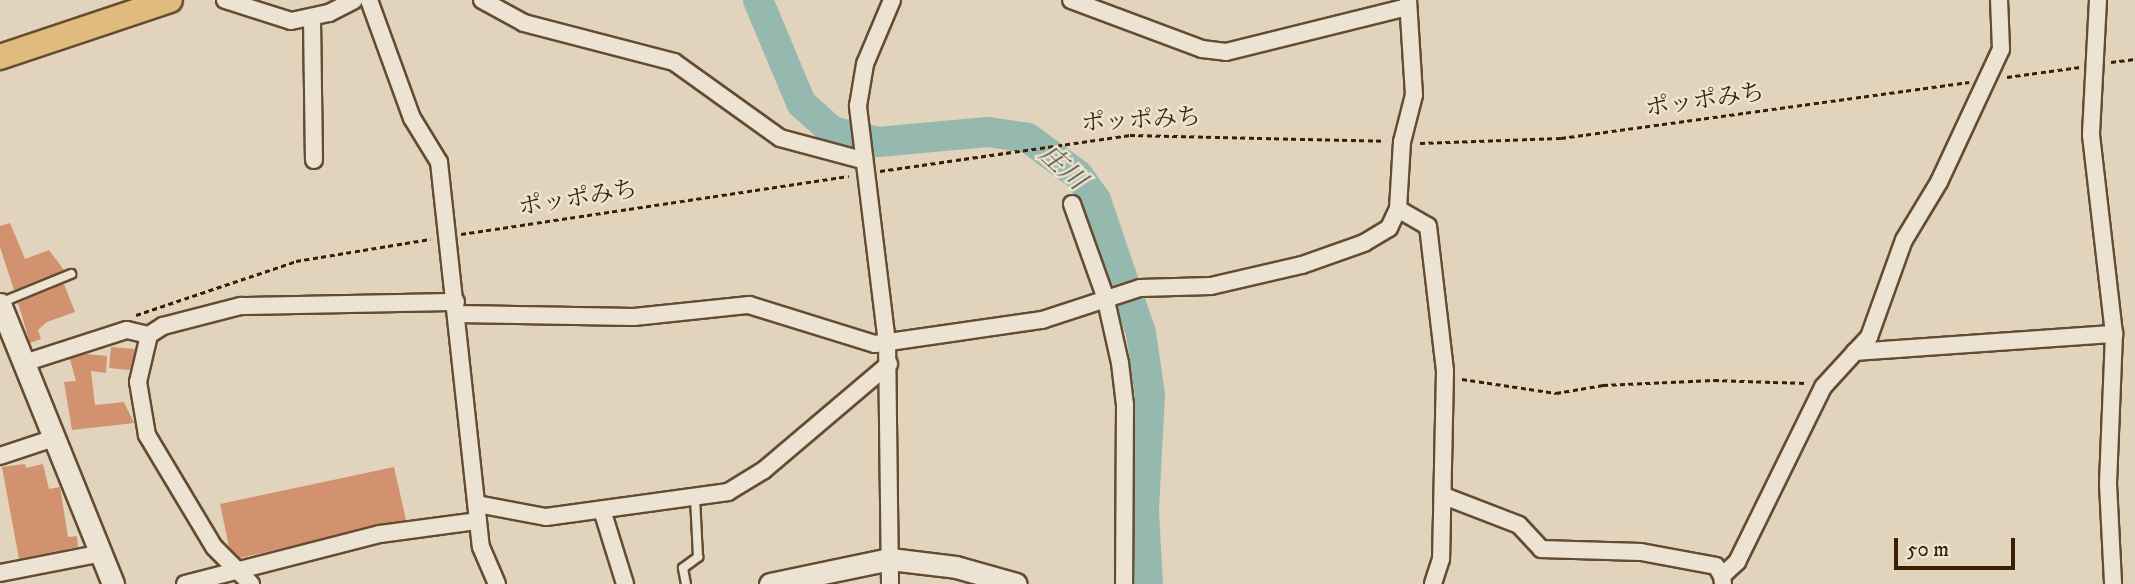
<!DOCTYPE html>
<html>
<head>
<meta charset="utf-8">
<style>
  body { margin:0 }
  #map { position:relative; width:2135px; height:584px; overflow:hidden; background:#e2d4bc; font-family:"IM FELL DW Pica","Noto Serif JP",serif }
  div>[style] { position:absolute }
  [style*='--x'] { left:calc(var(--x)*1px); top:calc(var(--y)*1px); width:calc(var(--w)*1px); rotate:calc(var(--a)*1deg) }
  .river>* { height:30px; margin:-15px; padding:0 15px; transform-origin:15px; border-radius:15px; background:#95b8af }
  .building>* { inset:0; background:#d3926f }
  .path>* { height:2.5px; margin-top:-1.25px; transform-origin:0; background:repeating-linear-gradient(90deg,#3a1f02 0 5px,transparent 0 8.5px) }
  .roads { filter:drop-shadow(2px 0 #644c30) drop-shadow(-2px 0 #644c30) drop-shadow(0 2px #644c30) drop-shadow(0 -2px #644c30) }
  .lane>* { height:8px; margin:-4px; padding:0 4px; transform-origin:4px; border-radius:4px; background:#ece3d3 }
  .street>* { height:16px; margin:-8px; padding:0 8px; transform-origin:8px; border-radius:8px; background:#ece3d3 }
  .secondary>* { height:21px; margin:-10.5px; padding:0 10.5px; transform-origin:10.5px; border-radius:10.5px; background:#ece3d3 }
  .primary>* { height:24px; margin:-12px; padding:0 12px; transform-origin:12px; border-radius:12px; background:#e1ba7e }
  span { translate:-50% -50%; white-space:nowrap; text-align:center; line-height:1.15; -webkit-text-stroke:5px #ece3d3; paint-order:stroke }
  .street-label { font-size:24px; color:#3a1f02 }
  .water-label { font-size:26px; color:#554d36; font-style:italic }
  .scale { position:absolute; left:1894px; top:538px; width:121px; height:32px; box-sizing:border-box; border:4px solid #3a1f02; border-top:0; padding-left:9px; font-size:21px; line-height:24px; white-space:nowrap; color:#3a1f02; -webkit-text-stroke:5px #ece3d3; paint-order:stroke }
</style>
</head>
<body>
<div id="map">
  <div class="river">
    <i style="--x:758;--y:0;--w:112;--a:67.3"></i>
    <i style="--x:801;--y:103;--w:42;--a:42.1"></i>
    <i style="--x:832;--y:131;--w:47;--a:13.4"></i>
    <i style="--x:878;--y:142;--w:110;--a:-5.2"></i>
    <i style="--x:988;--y:132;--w:40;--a:8.5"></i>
    <i style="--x:1028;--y:138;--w:62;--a:36.5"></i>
    <i style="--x:1078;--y:175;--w:31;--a:54"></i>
    <i style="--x:1096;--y:200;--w:140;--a:71.3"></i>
    <i style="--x:1141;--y:333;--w:63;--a:81.7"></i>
    <i style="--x:1150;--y:395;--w:116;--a:93"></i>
    <i style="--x:1144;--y:511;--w:73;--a:86.9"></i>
  </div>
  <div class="building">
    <i style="clip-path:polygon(10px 223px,25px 259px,49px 250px,64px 270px,14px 290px,0 247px,0 226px)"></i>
    <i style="clip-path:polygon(64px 284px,75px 312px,47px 322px,38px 330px,41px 339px,30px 343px,18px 303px)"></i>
    <i style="clip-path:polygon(111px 347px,135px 349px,130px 370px,109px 368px)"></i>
    <i style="clip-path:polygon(86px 354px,107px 356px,106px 373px,91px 371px,95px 405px,124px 402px,134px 423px,72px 430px,64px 382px,76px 381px,70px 359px)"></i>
    <i style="clip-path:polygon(25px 464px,26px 468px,43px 464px,49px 489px,60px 487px,68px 537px,77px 536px,78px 547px,19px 559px,2px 467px)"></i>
    <i style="clip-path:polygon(394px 467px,406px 520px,240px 558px,229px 547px,220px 504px)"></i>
  </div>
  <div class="path">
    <i style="--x:2111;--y:62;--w:24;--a:-7"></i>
    <i style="--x:2007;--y:77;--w:74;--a:-7.8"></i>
    <i style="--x:1420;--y:143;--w:141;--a:-2"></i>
    <i style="--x:1561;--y:138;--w:412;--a:-7.8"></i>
    <i style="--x:880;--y:171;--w:253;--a:-8.2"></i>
    <i style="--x:1130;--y:135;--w:255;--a:1.3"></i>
    <i style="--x:461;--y:234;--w:392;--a:-8.5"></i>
    <i style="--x:136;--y:315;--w:169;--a:-18.6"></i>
    <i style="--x:296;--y:261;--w:136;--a:-9.3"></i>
    <i style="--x:1462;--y:379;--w:95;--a:8.5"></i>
    <i style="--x:1556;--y:393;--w:48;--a:-9.7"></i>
    <i style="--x:1603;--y:385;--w:111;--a:-2.6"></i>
    <i style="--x:1714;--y:380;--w:92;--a:1.9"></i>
  </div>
  <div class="roads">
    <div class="lane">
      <i style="--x:0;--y:303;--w:77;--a:-22.2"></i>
      <i style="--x:686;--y:584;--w:16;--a:-101"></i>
      <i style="--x:683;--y:568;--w:19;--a:-36"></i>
      <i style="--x:698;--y:557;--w:59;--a:-92.9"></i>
    </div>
    <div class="street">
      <i style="--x:225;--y:0;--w:69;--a:17.7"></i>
      <i style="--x:291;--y:21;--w:39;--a:-12"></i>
      <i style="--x:329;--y:13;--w:28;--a:-27"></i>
      <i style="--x:369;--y:0;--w:126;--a:70"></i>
      <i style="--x:412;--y:118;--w:52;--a:58.5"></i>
      <i style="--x:439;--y:162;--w:387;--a:83.8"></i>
      <i style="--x:481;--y:547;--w:40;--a:66.6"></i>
      <i style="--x:482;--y:0;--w:48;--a:28.7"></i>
      <i style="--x:524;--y:23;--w:155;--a:14.6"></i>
      <i style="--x:674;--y:62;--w:130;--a:35.6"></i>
      <i style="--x:780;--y:138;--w:85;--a:15"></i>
      <i style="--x:1071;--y:0;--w:140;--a:20.5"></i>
      <i style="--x:1202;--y:49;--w:24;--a:7"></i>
      <i style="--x:1226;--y:52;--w:187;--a:-13.9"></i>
      <i style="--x:2098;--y:0;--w:135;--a:93"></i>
      <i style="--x:2091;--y:135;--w:200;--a:83.4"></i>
      <i style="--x:2114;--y:334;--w:150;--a:92.3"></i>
      <i style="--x:2108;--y:484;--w:100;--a:87.1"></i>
      <i style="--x:312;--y:19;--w:141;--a:89.2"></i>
      <i style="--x:1072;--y:204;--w:98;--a:70.3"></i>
      <i style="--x:1105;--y:296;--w:69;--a:77.4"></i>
      <i style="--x:1120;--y:363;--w:42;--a:83.2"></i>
      <i style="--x:1125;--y:405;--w:179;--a:90.3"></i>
      <i style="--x:1398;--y:209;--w:34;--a:30"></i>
      <i style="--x:1428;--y:226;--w:146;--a:83.3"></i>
      <i style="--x:1445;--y:371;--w:188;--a:91.2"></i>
      <i style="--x:1441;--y:559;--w:26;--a:108"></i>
      <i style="--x:458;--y:314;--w:176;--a:1"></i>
      <i style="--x:634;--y:317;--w:116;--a:-6"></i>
      <i style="--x:749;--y:305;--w:132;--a:17.2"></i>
      <i style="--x:875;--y:344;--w:169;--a:-8.2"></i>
      <i style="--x:1042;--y:320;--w:103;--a:-18.1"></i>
      <i style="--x:1140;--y:288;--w:71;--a:-1.6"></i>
      <i style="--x:1211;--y:286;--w:93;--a:-13"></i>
      <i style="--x:1302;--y:265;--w:66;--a:-19.5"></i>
      <i style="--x:1364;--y:243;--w:29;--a:-31"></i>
      <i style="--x:1389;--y:228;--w:21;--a:-65"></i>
      <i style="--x:1398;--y:209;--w:67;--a:-86.6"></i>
      <i style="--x:1402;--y:142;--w:49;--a:-75.7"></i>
      <i style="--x:1414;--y:95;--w:95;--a:-93.6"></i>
      <i style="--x:1855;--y:352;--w:21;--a:-47"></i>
      <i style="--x:1869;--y:337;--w:103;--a:-70.2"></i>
      <i style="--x:1904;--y:240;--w:68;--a:-58.9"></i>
      <i style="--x:1939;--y:182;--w:147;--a:-65"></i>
      <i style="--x:2001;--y:49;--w:49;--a:-92.3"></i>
      <i style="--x:24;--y:363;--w:108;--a:-17.8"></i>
      <i style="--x:127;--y:330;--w:23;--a:13"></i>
      <i style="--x:0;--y:456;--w:57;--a:-18.4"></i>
      <i style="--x:1444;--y:496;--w:80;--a:21.1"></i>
      <i style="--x:1519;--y:525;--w:33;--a:47"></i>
      <i style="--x:1541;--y:549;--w:100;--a:1.7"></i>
      <i style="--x:1641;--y:552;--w:76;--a:10.6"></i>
      <i style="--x:1716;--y:566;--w:12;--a:59"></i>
      <i style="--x:477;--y:504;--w:70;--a:10.7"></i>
      <i style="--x:546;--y:517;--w:184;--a:-7.8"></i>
      <i style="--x:728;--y:492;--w:42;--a:-31.4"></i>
      <i style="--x:764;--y:470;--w:164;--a:-40.3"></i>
      <i style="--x:602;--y:510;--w:77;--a:72.7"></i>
      <i style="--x:0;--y:573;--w:105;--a:-11"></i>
      <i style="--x:185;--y:584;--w:201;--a:-14.4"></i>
      <i style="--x:380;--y:534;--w:99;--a:-7.6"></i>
      <i style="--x:251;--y:584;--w:52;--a:-135"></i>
      <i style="--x:214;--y:547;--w:131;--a:-120.9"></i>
      <i style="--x:147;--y:435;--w:54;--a:-99.6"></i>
      <i style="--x:138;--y:382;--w:48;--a:-76.8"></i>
      <i style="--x:149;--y:335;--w:17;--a:-33"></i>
      <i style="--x:163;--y:326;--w:81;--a:-14.4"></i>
      <i style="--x:241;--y:306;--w:215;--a:-1.1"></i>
      <i style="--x:890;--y:584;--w:241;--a:-90.7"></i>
      <i style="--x:887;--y:343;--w:239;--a:-97"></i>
      <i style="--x:858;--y:106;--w:43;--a:-80.5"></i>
      <i style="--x:865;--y:64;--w:69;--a:-67.1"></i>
      <i style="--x:1723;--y:584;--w:8;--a:-97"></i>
      <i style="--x:1722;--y:576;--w:21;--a:-43"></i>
      <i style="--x:1737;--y:562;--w:195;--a:-63.8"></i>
      <i style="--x:1823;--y:387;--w:47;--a:-47.6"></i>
      <i style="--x:1855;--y:352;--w:260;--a:-4"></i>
    </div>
    <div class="secondary">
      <i style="--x:0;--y:304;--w:302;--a:68"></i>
      <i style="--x:770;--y:584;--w:123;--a:-11.8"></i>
      <i style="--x:890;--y:559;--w:66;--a:6.9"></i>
      <i style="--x:956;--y:567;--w:62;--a:15.8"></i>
    </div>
    <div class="primary">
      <i style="--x:0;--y:57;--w:179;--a:-18.5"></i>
    </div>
  </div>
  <div class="street-label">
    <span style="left:1705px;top:101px;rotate:-8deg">ポッポみち</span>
    <span style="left:1141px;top:121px;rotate:-3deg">ポッポみち</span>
    <span style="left:578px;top:199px;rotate:-9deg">ポッポみち</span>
  </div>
  <div class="water-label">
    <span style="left:1062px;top:168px;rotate:42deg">庄川</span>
  </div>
  <div class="scale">50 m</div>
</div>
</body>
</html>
